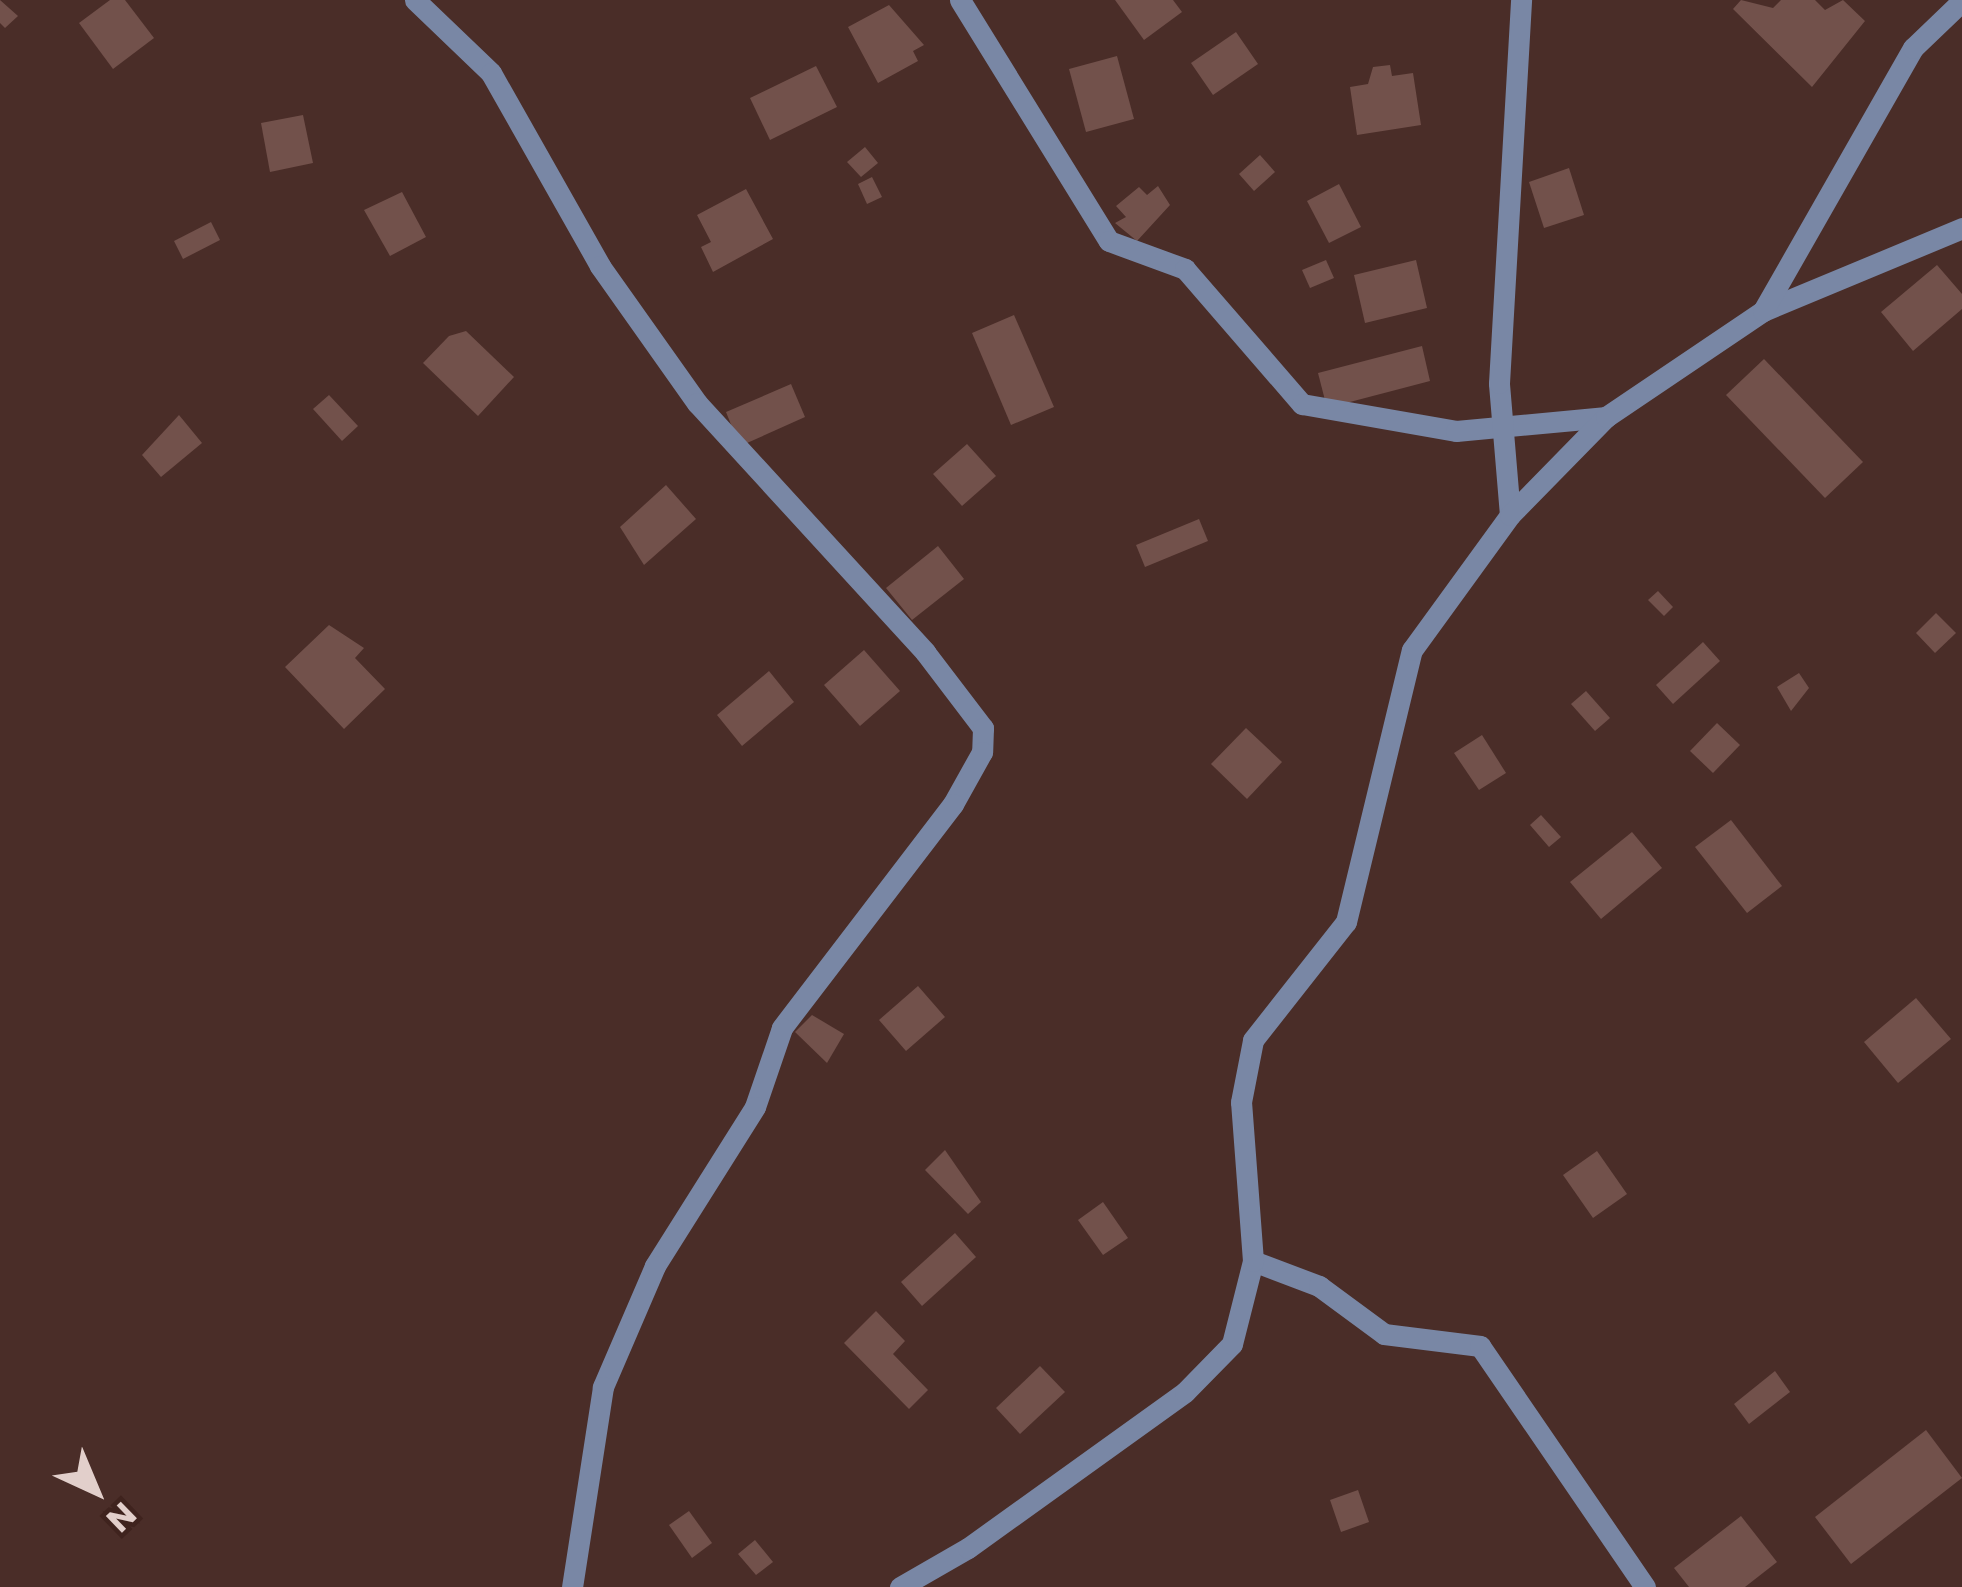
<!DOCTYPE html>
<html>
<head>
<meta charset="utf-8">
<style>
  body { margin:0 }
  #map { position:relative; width:1962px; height:1587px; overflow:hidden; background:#4a2d28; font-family:Poppins,sans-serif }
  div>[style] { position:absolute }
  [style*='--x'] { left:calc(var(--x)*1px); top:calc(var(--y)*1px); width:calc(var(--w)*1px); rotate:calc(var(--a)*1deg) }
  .building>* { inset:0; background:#72514b }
  .minor>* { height:21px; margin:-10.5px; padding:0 10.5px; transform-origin:10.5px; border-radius:10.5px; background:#7987a5 }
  span { translate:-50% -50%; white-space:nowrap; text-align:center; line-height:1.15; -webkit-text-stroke:9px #3f231e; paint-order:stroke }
  .north { position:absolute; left:36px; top:1431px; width:120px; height:120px; -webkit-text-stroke:9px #3f231e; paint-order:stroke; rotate:136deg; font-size:33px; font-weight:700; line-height:48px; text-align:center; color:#e2cfcb }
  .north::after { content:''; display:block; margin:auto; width:42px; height:54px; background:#e2cfcb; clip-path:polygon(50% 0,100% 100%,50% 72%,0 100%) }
</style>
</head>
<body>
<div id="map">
  <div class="building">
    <i style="clip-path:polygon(0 0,18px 16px,5px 28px,0 23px)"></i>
    <i style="clip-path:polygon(110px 0,125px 0,154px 38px,113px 69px,79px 23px)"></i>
    <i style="clip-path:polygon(1115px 0,1173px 0,1182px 12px,1144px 40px)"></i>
    <i style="clip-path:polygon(1741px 0,1773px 8px,1781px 0,1815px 0,1825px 10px,1843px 0,1865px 21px,1812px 87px,1733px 9px)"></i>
    <i style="clip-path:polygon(889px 5px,924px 45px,913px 51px,918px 61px,878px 83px,848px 27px)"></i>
    <i style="clip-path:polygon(1236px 32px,1258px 64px,1213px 95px,1191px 63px)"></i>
    <i style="clip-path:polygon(1117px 56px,1134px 119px,1086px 132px,1069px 69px)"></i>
    <i style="clip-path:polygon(1390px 65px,1392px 76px,1413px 73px,1421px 125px,1357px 135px,1350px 87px,1368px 84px,1373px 67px)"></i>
    <i style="clip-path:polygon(816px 66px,837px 107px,770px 140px,750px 98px)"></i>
    <i style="clip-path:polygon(303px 115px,313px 163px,270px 172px,261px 123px)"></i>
    <i style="clip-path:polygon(865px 147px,878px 163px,861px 177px,847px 162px)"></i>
    <i style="clip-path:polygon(1260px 155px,1275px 172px,1254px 191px,1239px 174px)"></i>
    <i style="clip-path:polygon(1569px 168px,1584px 215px,1544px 228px,1529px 182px)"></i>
    <i style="clip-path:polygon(872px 177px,882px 197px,867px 204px,858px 184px)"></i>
    <i style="clip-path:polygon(1339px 184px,1361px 227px,1329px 243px,1307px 201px)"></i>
    <i style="clip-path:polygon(1158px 186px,1170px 205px,1137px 241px,1115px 223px,1126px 217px,1116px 206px,1139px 187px,1147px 195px)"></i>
    <i style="clip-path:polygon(746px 189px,773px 239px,713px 272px,701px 247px,711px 242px,697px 215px)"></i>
    <i style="clip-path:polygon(402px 192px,426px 237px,390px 256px,364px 210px)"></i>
    <i style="clip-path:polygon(211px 222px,220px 240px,183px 259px,174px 241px)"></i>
    <i style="clip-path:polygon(1326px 260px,1334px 278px,1310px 288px,1302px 270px)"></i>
    <i style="clip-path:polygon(1416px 260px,1427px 308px,1365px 323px,1354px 275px)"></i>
    <i style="clip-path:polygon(1937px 265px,1962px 294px,1962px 309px,1913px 351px,1881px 312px)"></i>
    <i style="clip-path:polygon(1014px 315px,1054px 407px,1011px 425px,972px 333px)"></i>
    <i style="clip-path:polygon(466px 331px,514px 377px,478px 416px,423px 363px,449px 336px)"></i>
    <i style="clip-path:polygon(1422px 346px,1430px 381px,1327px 408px,1318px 373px)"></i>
    <i style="clip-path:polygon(1764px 359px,1863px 462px,1825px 498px,1726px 395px)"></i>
    <i style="clip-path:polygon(791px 384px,805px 417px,747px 443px,734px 432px,726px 412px)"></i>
    <i style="clip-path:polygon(329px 395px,358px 426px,342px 441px,313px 409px)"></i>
    <i style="clip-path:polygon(179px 415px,202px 443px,161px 477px,142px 455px)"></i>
    <i style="clip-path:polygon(967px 444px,996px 476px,962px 506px,933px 474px)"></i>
    <i style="clip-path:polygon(666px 485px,696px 519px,644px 565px,620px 527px)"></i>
    <i style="clip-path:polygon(1199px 519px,1208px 541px,1145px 567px,1136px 545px)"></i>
    <i style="clip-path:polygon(938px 546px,964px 579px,912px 620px,886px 588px)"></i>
    <i style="clip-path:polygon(1658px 591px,1673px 607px,1664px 616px,1648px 600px)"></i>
    <i style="clip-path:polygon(1936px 613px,1956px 633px,1935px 653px,1916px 633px)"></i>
    <i style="clip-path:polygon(329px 625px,364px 648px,355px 658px,385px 689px,344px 729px,285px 667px)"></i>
    <i style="clip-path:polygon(1703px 642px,1720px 661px,1673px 704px,1656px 685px)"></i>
    <i style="clip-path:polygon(864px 650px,900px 691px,860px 726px,824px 685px)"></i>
    <i style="clip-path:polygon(769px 671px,794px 702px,742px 746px,717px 715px)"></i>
    <i style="clip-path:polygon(1799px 673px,1809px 688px,1791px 711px,1777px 687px)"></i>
    <i style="clip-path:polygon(1586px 691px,1610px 718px,1595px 731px,1571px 704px)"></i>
    <i style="clip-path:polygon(1717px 723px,1740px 745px,1713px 773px,1690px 751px)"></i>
    <i style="clip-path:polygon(1246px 728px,1282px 762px,1247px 799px,1211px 764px)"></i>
    <i style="clip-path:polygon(1482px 735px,1506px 773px,1479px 790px,1454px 753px)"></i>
    <i style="clip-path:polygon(1541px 815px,1561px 837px,1549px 847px,1530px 825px)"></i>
    <i style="clip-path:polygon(1731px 820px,1782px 886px,1747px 913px,1695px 847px)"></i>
    <i style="clip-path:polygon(1632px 832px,1662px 868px,1601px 919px,1570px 882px)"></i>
    <i style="clip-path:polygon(918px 986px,945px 1017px,906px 1051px,879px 1020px)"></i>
    <i style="clip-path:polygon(1916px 998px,1951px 1039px,1898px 1083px,1864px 1042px)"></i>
    <i style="clip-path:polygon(812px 1015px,844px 1034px,827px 1063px,795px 1032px)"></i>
    <i style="clip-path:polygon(945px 1150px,981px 1202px,968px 1214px,925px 1170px)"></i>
    <i style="clip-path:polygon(1597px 1151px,1627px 1194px,1593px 1218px,1563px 1175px)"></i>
    <i style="clip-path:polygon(1103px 1202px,1128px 1238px,1103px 1255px,1078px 1220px)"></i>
    <i style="clip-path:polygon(955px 1233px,976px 1257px,922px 1306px,901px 1282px)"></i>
    <i style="clip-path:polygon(876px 1311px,905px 1341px,893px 1354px,928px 1390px,909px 1409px,844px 1343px)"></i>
    <i style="clip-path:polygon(1040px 1366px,1065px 1392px,1020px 1434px,996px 1408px)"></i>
    <i style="clip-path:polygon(1775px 1371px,1790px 1392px,1749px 1424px,1734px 1404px)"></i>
    <i style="clip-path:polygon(1926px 1430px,1962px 1478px,1851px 1564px,1815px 1517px)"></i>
    <i style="clip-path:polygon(1358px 1490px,1369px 1522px,1341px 1532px,1330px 1500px)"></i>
    <i style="clip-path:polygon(689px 1511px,712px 1543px,692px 1558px,669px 1525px)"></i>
    <i style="clip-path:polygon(1741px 1516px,1777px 1562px,1745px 1587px,1689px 1587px,1674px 1568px)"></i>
    <i style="clip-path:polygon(755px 1540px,773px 1562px,756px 1575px,738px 1554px)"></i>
  </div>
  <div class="minor">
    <i style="--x:415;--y:0;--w:105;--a:43.8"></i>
    <i style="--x:491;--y:73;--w:222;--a:60.5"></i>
    <i style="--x:600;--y:266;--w:168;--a:54.7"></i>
    <i style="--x:697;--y:403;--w:338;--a:47.5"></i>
    <i style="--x:925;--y:652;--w:96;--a:52.7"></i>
    <i style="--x:983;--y:728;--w:24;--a:92"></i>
    <i style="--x:982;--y:752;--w:60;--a:119.1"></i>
    <i style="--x:953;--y:804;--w:282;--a:127.4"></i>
    <i style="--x:782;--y:1028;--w:83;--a:108.9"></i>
    <i style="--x:755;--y:1107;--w:188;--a:122.2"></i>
    <i style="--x:655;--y:1266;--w:132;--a:113.3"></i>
    <i style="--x:603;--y:1387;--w:202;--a:98.8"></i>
    <i style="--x:960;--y:0;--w:283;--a:58.3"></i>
    <i style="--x:1109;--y:241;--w:81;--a:20.2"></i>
    <i style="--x:1185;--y:269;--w:179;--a:49.1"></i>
    <i style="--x:1302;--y:404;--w:156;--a:9.9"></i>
    <i style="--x:1456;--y:431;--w:151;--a:-5.3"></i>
    <i style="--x:1763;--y:311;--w:216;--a:-22.6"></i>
    <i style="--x:1510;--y:515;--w:132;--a:-94.8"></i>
    <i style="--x:1499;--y:383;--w:384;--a:-86.7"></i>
    <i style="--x:1253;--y:1261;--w:71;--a:20.7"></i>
    <i style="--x:1319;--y:1286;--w:81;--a:36.4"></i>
    <i style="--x:1384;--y:1334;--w:97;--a:7.1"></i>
    <i style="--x:1480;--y:1346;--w:292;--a:55.6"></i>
    <i style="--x:900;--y:1587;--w:78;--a:-29.8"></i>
    <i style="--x:968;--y:1548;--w:267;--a:-35.7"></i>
    <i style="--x:1185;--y:1392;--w:67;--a:-45.6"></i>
    <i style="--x:1232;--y:1344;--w:86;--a:-75.8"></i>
    <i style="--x:1253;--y:1261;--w:159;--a:-94.3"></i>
    <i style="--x:1241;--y:1102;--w:63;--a:-79"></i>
    <i style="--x:1253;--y:1040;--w:150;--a:-51.8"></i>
    <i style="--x:1346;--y:922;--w:280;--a:-76.4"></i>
    <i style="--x:1412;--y:650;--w:167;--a:-54"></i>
    <i style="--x:1510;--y:515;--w:137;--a:-45.6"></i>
    <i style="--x:1606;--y:417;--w:189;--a:-34"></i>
    <i style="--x:1763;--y:311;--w:303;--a:-60.3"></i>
    <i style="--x:1913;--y:48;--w:68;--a:-43.8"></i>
  </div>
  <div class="north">N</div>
</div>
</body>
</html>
